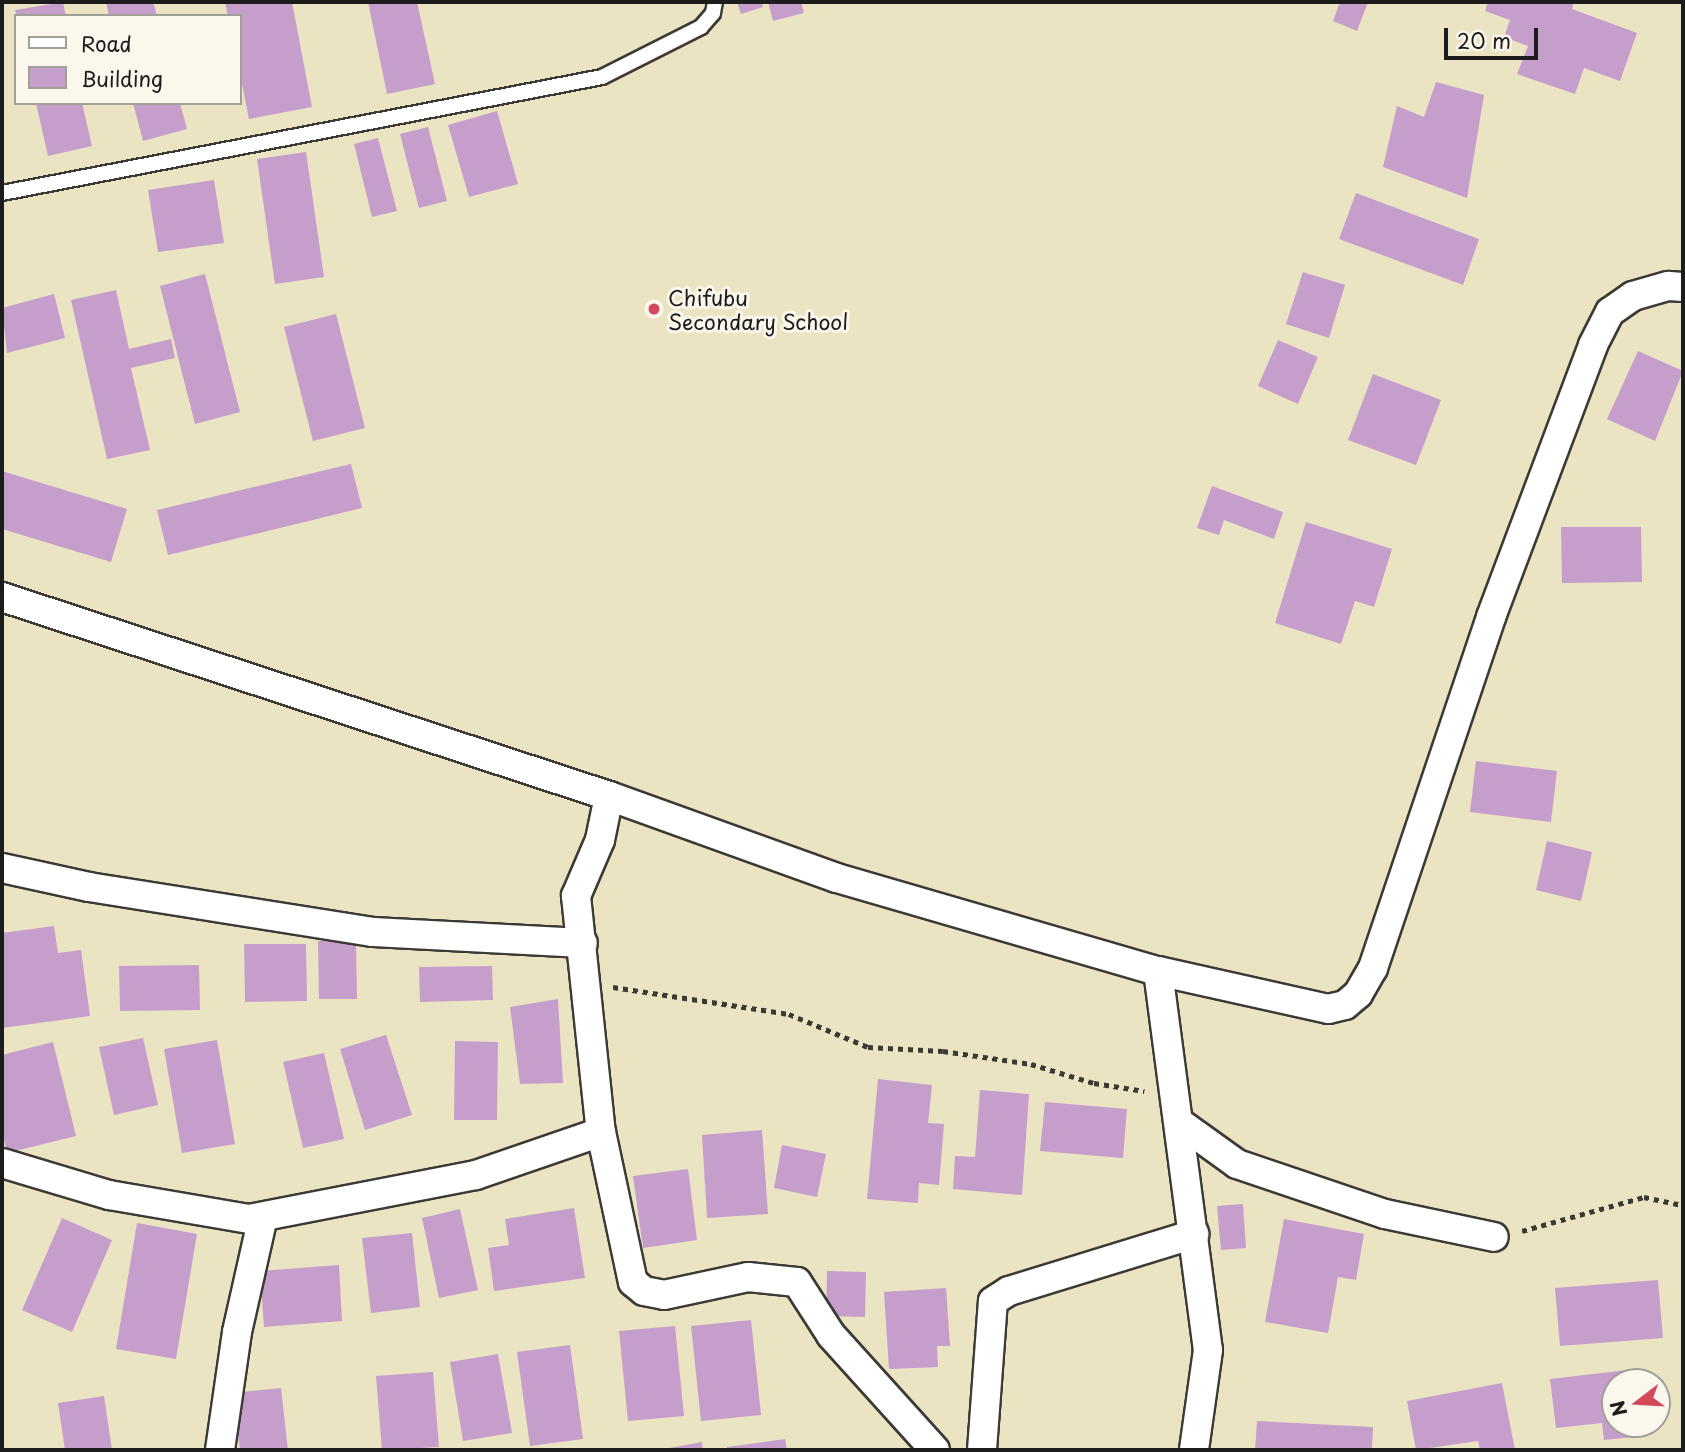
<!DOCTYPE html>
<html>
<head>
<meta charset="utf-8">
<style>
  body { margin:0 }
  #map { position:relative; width:1685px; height:1452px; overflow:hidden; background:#ebe4c3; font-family:"Playpen Sans",sans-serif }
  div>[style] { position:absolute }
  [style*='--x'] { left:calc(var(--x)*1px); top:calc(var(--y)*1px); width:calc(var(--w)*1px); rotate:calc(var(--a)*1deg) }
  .building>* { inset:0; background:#c59ecc }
  .path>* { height:4.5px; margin-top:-2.25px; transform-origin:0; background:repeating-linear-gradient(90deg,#3b3a35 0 5px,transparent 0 10px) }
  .roads { filter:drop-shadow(2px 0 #3b3a35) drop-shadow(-2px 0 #3b3a35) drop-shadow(0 2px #3b3a35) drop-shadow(0 -2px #3b3a35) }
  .lane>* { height:14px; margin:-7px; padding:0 7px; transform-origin:7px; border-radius:7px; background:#fff }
  .street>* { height:28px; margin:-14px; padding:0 14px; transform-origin:14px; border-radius:14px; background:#fff }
  .dots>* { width:19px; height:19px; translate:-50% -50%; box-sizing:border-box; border:4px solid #fbf7ec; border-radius:50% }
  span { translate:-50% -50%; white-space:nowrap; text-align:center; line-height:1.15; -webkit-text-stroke:6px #fbf7ec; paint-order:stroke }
  .poi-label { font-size:21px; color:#1c1c1c }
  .left { translate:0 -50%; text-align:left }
  .frame { position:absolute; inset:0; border:4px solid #1c1c1c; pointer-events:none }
  .legend { position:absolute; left:14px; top:14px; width:228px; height:91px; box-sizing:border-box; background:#fbf7ec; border:2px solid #a29f99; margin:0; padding:9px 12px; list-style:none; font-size:21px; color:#1c1c1c }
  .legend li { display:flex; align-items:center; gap:14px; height:35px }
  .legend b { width:35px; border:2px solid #a29f99 }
  .north { position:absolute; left:1601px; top:1368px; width:70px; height:70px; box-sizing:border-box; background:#fbf7ec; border:2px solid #a29f99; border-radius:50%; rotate:253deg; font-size:19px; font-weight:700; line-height:28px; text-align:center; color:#1c1c1c }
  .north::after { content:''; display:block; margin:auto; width:24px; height:32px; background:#d1495b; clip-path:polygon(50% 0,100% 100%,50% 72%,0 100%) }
  .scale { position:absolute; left:1444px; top:28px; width:94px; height:32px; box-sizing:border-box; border:4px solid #1c1c1c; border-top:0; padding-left:9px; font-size:21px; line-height:24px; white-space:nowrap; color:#1c1c1c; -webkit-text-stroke:5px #fbf7ec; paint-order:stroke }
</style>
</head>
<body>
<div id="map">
  <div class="building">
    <i style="clip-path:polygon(63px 2px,66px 16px,17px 16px,15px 10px)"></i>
    <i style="clip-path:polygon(106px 2px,153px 2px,157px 16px,109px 16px)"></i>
    <i style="clip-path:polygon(225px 2px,292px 2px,312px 107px,249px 119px,240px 74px,240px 16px,228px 16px)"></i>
    <i style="clip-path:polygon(368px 2px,417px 2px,435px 84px,387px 94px)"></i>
    <i style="clip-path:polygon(737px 2px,761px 2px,763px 7px,741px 14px)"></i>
    <i style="clip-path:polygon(768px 2px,801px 2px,804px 13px,773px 21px)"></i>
    <i style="clip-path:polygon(1340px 2px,1368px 2px,1357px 31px,1333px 21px)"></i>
    <i style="clip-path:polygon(1488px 2px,1574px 2px,1572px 9px,1637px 33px,1620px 81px,1584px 68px,1575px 94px,1517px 74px,1528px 46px,1504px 37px,1510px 20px,1485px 11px)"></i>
    <i style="clip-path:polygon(1436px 82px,1484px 95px,1467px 198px,1383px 167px,1397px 106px,1424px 117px)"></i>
    <i style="clip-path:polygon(36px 103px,82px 103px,92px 146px,48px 156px)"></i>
    <i style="clip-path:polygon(133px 103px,180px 103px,187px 129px,143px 141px)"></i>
    <i style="clip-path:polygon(497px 111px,518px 184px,469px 197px,448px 125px)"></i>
    <i style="clip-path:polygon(428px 127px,447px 201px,419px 208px,400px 134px)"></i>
    <i style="clip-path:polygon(378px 138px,397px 211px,372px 217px,354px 144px)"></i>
    <i style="clip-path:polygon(306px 152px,324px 277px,275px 284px,257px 159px)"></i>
    <i style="clip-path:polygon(214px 180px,224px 243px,158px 252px,148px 190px)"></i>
    <i style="clip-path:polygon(1356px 193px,1479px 239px,1463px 285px,1339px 239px)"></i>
    <i style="clip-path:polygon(1303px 272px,1345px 285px,1329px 338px,1286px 324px)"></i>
    <i style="clip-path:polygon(205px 274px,240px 412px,195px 424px,160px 286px)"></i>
    <i style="clip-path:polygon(116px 290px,129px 349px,171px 339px,175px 358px,131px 368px,150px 450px,107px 459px,71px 300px)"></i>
    <i style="clip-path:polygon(54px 294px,65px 338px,7px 353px,2px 308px)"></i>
    <i style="clip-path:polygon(336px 314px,365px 428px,313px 441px,284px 327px)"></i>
    <i style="clip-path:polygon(1278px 340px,1318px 357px,1298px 404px,1258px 386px)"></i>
    <i style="clip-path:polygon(1638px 351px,1683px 371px,1655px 441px,1607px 419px)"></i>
    <i style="clip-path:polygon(1373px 374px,1441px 400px,1416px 465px,1348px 440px)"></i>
    <i style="clip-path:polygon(351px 464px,362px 508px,168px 555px,157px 510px)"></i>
    <i style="clip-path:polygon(2px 471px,127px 509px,111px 562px,2px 529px)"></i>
    <i style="clip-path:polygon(1212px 486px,1283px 512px,1274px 539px,1224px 520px,1219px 535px,1197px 528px)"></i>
    <i style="clip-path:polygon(1306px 522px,1392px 549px,1374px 607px,1355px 601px,1341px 644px,1275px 623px)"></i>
    <i style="clip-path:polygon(1561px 527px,1641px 527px,1642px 582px,1562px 583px)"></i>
    <i style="clip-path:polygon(1476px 761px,1557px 771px,1551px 822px,1470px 812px)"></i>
    <i style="clip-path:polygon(1547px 841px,1592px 852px,1581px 901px,1536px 890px)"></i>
    <i style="clip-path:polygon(54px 926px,58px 953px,81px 950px,90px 1016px,2px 1028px,2px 933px)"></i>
    <i style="clip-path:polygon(318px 941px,356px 941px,357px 999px,319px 999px)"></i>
    <i style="clip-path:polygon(244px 944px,306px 944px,307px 1001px,245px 1002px)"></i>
    <i style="clip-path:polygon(199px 965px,200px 1010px,120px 1011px,119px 966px)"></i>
    <i style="clip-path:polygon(492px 966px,493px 1000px,420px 1002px,419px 967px)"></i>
    <i style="clip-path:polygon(558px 999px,563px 1083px,520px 1084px,510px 1007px)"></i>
    <i style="clip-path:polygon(386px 1035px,412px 1115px,365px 1130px,340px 1049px)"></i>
    <i style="clip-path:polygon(143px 1038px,158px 1105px,114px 1115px,99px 1047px)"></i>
    <i style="clip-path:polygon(217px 1040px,235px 1144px,182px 1153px,164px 1049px)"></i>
    <i style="clip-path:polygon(455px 1041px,498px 1042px,497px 1120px,454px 1120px)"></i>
    <i style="clip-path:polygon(53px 1042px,76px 1136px,7px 1153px,2px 1130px,2px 1055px)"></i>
    <i style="clip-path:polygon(324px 1053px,344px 1139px,303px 1148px,283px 1062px)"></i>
    <i style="clip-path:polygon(878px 1079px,932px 1085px,928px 1123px,944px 1124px,939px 1185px,919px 1183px,918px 1203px,867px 1199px)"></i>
    <i style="clip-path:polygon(980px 1090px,1029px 1094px,1022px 1195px,953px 1189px,955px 1156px,975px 1157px)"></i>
    <i style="clip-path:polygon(1045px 1102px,1127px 1109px,1123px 1158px,1040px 1151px)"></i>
    <i style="clip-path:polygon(762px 1130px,768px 1214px,707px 1218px,702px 1135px)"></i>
    <i style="clip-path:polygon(782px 1145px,826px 1154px,817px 1197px,774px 1188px)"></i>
    <i style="clip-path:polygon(688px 1169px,697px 1240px,643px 1248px,633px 1176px)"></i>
    <i style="clip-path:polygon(1243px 1204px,1246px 1248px,1221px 1250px,1217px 1206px)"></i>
    <i style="clip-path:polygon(574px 1208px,585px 1278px,494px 1291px,488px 1248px,509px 1245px,505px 1219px)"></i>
    <i style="clip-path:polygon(460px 1209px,478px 1290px,439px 1298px,422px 1218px)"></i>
    <i style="clip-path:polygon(62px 1218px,112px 1240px,72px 1332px,22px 1310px)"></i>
    <i style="clip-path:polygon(1284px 1219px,1364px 1234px,1356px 1280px,1338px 1277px,1328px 1333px,1265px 1322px)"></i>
    <i style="clip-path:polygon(137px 1223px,197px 1234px,176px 1359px,116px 1349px)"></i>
    <i style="clip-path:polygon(412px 1233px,420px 1307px,371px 1313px,362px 1238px)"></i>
    <i style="clip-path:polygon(339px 1265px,342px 1321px,264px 1327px,260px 1271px)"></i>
    <i style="clip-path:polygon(827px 1271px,866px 1272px,865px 1317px,826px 1316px)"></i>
    <i style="clip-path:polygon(1658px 1280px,1663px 1338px,1560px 1346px,1555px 1288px)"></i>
    <i style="clip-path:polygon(946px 1288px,950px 1346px,937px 1346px,938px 1367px,889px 1369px,884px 1292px)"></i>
    <i style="clip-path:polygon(751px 1320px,761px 1415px,701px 1421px,691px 1326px)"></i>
    <i style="clip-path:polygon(675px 1326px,684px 1416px,628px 1421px,619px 1331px)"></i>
    <i style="clip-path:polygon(570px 1345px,583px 1439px,530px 1446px,517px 1352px)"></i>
    <i style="clip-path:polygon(498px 1354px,512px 1433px,463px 1441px,450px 1362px)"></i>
    <i style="clip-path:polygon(1636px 1369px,1637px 1382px,1615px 1382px,1615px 1424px,1642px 1424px,1644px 1436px,1604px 1440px,1602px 1423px,1556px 1428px,1550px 1379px)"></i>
    <i style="clip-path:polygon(433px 1372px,439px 1447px,382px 1450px,376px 1376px)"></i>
    <i style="clip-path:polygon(1502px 1383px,1515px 1450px,1480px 1450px,1478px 1441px,1416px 1450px,1407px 1401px)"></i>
    <i style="clip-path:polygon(281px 1388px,288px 1450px,240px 1450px,233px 1393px)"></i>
    <i style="clip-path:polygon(104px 1396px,112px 1450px,65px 1450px,58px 1403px)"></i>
    <i style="clip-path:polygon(1257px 1421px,1373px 1427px,1372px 1450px,1255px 1450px)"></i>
    <i style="clip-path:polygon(785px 1439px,787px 1450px,727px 1450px,727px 1447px)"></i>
    <i style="clip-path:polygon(702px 1442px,703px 1450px,664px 1450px,664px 1449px)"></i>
  </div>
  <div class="path">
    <i style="--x:613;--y:987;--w:178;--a:8.7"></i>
    <i style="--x:789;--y:1014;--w:86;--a:22.7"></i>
    <i style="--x:868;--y:1047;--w:75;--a:3.1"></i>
    <i style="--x:943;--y:1051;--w:89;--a:8.4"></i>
    <i style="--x:1031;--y:1064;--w:66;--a:16.8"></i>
    <i style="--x:1094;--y:1083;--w:51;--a:9.1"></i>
    <i style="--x:1522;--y:1231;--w:127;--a:-15.6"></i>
    <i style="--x:1644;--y:1197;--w:40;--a:12"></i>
  </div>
  <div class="roads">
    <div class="lane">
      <i style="--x:2;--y:193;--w:611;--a:-10.94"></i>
      <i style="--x:602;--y:77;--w:111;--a:-26.8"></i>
      <i style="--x:701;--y:27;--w:18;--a:-49"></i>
      <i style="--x:713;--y:13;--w:11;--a:-80"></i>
    </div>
    <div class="street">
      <i style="--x:2;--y:597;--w:639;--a:18.15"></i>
      <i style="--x:609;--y:796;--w:242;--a:19.8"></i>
      <i style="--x:837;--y:878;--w:334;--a:16.2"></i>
      <i style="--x:1158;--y:971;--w:174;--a:12.6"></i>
      <i style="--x:1328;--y:1009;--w:17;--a:-13"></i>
      <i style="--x:1345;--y:1005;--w:17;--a:-40"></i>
      <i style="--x:1358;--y:994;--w:30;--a:-60"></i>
      <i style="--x:1373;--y:968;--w:370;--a:-71.4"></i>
      <i style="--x:1491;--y:617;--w:290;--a:-69.4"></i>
      <i style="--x:1593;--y:345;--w:37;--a:-63"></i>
      <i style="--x:1610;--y:312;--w:28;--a:-35"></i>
      <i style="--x:1633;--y:296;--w:37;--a:-16"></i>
      <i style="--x:1669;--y:286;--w:14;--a:4"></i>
      <i style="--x:609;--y:796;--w:45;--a:101.6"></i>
      <i style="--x:600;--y:840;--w:61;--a:113.2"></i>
      <i style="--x:576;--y:896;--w:237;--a:84"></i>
      <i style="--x:601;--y:1132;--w:153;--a:78"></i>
      <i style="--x:633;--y:1282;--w:14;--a:39"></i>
      <i style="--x:644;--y:1291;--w:20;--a:11"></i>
      <i style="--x:664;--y:1295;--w:86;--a:-12.1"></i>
      <i style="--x:748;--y:1277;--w:49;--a:5.8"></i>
      <i style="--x:797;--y:1282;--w:63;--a:57.3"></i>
      <i style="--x:831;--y:1335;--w:155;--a:47.9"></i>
      <i style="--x:2;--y:868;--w:89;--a:12.3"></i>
      <i style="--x:89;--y:887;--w:288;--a:9"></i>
      <i style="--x:373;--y:932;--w:210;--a:3"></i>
      <i style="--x:1158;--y:971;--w:382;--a:82.5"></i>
      <i style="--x:1208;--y:1350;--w:101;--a:98"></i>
      <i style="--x:1180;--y:1123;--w:70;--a:35.7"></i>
      <i style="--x:1237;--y:1164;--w:156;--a:18.7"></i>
      <i style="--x:1385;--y:1214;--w:111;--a:11.9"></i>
      <i style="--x:2;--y:1163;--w:112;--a:16.7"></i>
      <i style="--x:109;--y:1195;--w:142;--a:9.7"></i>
      <i style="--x:249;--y:1219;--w:231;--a:-11"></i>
      <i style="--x:476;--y:1175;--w:132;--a:-19"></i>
      <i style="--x:220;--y:1450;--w:119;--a:-81.8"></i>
      <i style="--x:237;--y:1332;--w:118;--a:-77.3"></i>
      <i style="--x:982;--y:1450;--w:149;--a:-85.8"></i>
      <i style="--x:993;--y:1301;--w:19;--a:-32"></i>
      <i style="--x:1009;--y:1291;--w:194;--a:-17.1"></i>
    </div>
  </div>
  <div class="dots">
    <i style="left:654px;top:309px;background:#d1495b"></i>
  </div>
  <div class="poi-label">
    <span class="left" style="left:668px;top:309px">Chifubu<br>Secondary School</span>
  </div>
  <div class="frame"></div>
  <ul class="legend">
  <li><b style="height:9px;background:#fff"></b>Road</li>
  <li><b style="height:19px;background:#c59ecc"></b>Building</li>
  </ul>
  <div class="north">N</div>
  <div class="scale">20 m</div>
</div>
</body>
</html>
